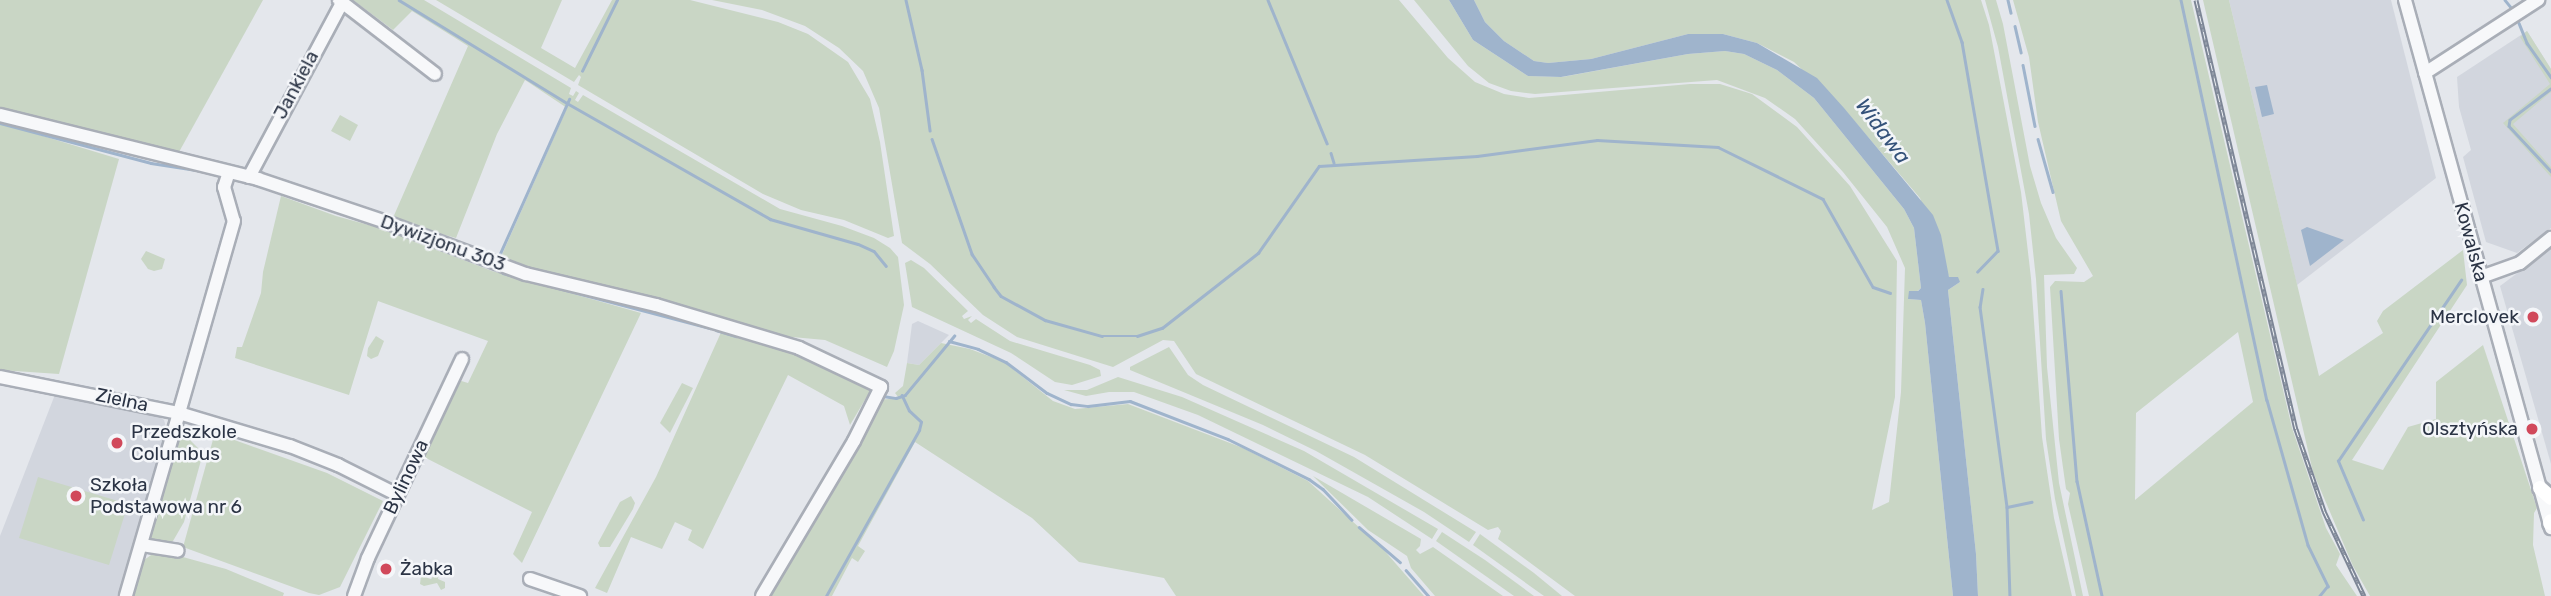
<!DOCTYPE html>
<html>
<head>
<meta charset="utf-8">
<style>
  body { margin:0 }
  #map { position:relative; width:2551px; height:596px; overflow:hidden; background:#e4e7ec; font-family:Rubik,sans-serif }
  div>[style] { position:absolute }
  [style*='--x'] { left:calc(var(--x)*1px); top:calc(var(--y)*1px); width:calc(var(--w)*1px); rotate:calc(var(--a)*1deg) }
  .built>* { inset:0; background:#d2d6de }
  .green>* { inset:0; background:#c9d6c5 }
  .water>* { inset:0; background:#9fb4cc }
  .stream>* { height:2.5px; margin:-1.25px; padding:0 1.25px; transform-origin:1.25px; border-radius:1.25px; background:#9fb4cc }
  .roads { filter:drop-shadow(2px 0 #a9aeb7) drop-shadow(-2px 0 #a9aeb7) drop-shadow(0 2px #a9aeb7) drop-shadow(0 -2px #a9aeb7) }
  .minor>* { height:12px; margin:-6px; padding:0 6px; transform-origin:6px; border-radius:6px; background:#f7f8fa }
  .major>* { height:14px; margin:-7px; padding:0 7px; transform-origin:7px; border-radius:7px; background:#fff }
  .rail>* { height:5px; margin-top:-2.5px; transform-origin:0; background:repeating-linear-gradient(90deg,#f4f6f9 0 8px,#7d8696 0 16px); box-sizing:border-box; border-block:2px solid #7d8696 }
  .dots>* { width:19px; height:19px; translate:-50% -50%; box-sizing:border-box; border:4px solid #f4f6f9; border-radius:50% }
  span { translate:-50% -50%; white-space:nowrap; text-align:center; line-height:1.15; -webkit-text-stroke:5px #f4f6f9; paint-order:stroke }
  .street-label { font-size:19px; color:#2b3445 }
  .poi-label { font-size:19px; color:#2b3445 }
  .right { translate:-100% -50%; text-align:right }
  .left { translate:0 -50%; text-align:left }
  .water-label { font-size:21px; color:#34527a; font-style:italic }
</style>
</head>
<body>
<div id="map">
  <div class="built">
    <i style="clip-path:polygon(2229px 0,2391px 0,2436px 178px,2297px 285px)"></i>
    <i style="clip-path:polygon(2527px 31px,2551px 69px,2551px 228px,2517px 253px,2486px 242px,2463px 157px,2471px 150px,2459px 107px,2457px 77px)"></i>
    <i style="clip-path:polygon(2551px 248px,2551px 464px,2500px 286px)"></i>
    <i style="clip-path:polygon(918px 321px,949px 335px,919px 365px,907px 363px,912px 324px)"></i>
    <i style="clip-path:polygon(56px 392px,154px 413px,164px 420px,168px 435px,120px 596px,0 596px,0 536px)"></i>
  </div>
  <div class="green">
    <i style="clip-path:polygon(0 0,263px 0,179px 152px,0 108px)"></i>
    <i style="clip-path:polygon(353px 0,424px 0,571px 88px,569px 94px,573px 96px,576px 91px,579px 93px,575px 100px,578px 102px,583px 95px,780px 209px,842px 226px,874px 238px,890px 248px,898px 257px,904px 305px,894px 351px,887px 367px,825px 340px,781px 336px,738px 326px,530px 270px,500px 259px,567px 108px,525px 80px,497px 134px,456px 238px,392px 220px,468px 46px,412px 11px,393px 30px)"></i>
    <i style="clip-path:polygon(436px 0,562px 0,541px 48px,575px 68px,612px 0,690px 0,778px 22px,808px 34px,848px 62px,870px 99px,880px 142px,894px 236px,888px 238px,844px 220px,801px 210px,763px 194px,578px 85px,581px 77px,579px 75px,574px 82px)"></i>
    <i style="clip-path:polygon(712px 0,1399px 0,1448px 58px,1475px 82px,1504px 94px,1529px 98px,1690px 84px,1720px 84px,1752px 94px,1797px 127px,1850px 186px,1897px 261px,1895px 397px,1872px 510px,1889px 502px,1901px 392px,1905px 268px,1887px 227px,1843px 172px,1795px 119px,1765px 98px,1717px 80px,1535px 94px,1511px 91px,1489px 83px,1468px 66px,1414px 0,1449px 0,1473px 40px,1528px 76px,1562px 77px,1688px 54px,1725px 51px,1744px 54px,1777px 70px,1814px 98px,1904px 209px,1914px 228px,1921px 288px,1908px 299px,1921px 300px,1925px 323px,1953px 596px,1575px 596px,1498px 539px,1501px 531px,1498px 527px,1488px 530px,1365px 455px,1196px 374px,1174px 341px,1163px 340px,1113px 367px,1017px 337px,983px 315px,930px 264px,902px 243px,879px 108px,863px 71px,839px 48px,805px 26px,762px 10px)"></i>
    <i style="clip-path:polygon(1474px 0,1981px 0,1989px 25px,2021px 192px,2031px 278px,2042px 437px,2054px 518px,2072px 596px,1978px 596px,1976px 554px,1948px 290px,1960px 282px,1949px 277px,1920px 198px,1844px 109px,1794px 62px,1757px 43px,1723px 34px,1688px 34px,1591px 59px,1548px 63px,1534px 61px,1504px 41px,1485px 22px)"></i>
    <i style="clip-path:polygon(1985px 0,1996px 0,2003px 24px,2030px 166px,2041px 203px,2056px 238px,2077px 268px,2074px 274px,2044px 275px,2047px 367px,2059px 483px,2083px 596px,2076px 596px,2055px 499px,2046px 439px,2036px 279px,2029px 214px,1998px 47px)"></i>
    <i style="clip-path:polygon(evenodd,2013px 0,2191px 0,2292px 428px,2326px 528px,2340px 554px,2336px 565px,2357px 596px,2089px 596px,2068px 504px,2070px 493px,2066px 489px,2059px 439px,2050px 287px,2055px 281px,2084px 282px,2093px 276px,2061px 221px,2038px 122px,2029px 57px,2013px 0,2238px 332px,2253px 402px,2135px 500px,2136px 413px,2238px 332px)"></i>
    <i style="clip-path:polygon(2203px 0,2229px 0,2319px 376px,2383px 333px,2377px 321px,2383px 311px,2463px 250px,2467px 285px,2352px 460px,2383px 470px,2408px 427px,2436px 419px,2436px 382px,2483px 345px,2537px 508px,2534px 513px,2533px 545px,2545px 596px,2370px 596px,2353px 566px,2313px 472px)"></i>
    <i style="clip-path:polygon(2527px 31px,2551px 69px,2551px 92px,2513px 124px,2551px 167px,2551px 177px,2503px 123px,2550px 84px,2520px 37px)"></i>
    <i style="clip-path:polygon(340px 115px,358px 125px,350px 141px,331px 131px)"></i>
    <i style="clip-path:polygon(0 123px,119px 159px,59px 374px,0 370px)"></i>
    <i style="clip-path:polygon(281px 196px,336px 216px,383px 229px,492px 271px,641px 313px,522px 563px,513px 554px,532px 512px,422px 456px,458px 380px,468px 383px,488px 341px,378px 301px,349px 395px,235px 358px,237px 347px,242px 347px,261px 293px,263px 272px)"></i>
    <i style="clip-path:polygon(146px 251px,165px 259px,162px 269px,154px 271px,148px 269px,141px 259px)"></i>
    <i style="clip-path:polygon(911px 260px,924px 268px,968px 311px,962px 316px,964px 319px,972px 316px,968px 320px,971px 323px,976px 319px,1010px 341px,1090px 365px,1100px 370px,1101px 376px,1072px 385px,1055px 382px,1011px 353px,912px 307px,905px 263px)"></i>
    <i style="clip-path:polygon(723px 328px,794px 349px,870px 386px,869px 393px,850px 425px,844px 406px,788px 375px,703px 549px,688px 540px,692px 530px,675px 522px,662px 549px,631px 537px,607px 593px,595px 588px,656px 477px)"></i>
    <i style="clip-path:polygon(376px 336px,384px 341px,378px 356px,371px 359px,367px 356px,368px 348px)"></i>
    <i style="clip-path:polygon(941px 343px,970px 349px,1004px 362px,1053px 401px,1075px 409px,1128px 404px,1243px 448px,1308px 481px,1383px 549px,1424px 596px,1176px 596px,1164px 578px,1079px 562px,1032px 518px,915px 442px,858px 546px,865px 551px,858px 562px,852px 558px,832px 596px,771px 596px,878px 400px,899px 398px,895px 393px,903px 386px,907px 363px,919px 365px)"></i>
    <i style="clip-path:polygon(1169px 347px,1188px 375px,1203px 385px,1354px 457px,1476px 532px,1469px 542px,1424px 512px,1316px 451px,1263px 425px,1130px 370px,1130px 367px)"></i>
    <i style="clip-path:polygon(1118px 377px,1182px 397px,1304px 451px,1438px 529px,1432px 539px,1368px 497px,1198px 415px,1134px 392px,1109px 392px,1086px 396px,1064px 390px,1087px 390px)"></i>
    <i style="clip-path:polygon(682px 383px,693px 388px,670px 433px,660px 423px)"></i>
    <i style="clip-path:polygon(214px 436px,226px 437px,327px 473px,383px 501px,340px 587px,319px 595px,309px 593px,183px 547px)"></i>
    <i style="clip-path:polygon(188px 438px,203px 453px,184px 522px,173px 541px,151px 542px,149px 537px,177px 439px)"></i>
    <i style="clip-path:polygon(1313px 476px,1421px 539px,1420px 546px,1416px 550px,1420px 554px,1433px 547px,1503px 596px,1435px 596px,1411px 568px,1407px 556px,1368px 530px)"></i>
    <i style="clip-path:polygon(38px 477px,128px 504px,109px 565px,19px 538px)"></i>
    <i style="clip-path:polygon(631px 496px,635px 503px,633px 509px,610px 547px,600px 547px,598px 543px,620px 502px)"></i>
    <i style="clip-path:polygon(1442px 532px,1485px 560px,1534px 596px,1514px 596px,1436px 541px)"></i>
    <i style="clip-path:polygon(1480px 534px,1534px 573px,1562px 596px,1544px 596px,1473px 545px)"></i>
    <i style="clip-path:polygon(165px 552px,226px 569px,284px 593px,283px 596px,132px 596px,144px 560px,154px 553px)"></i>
    <i style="clip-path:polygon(439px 570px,438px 579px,445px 582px,445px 588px,441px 590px,437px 583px,424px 586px,420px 584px,421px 576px,431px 579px)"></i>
  </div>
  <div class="water">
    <i style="clip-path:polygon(1449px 0,1474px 0,1485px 22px,1504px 41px,1534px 61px,1548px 63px,1591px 59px,1688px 34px,1723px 34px,1757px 43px,1817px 78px,1844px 108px,1933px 215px,1941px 235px,1949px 277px,1958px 277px,1960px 282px,1948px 290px,1976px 554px,1978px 596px,1953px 596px,1925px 323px,1921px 300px,1908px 299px,1909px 291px,1918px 291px,1921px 288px,1914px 228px,1904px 209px,1814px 98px,1777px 70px,1744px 54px,1725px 51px,1688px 54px,1561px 77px,1528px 76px,1473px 40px)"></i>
    <i style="clip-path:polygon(2267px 85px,2274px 114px,2262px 117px,2255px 87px)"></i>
    <i style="clip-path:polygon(2307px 227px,2344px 240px,2310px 266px,2301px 230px)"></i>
  </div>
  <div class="stream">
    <i style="--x:399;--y:0;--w:197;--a:31.5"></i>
    <i style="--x:567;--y:103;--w:234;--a:29.7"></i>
    <i style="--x:770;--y:219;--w:91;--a:15.9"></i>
    <i style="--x:858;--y:244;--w:17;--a:24"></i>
    <i style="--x:874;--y:251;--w:19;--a:51"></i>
    <i style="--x:906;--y:0;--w:72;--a:77.1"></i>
    <i style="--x:922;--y:70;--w:61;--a:82.4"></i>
    <i style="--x:1268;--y:0;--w:155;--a:67.6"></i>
    <i style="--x:1947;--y:0;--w:45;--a:70.3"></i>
    <i style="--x:1962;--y:42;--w:212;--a:80.2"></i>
    <i style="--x:1998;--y:251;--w:29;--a:134"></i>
    <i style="--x:2008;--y:0;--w:13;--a:77"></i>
    <i style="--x:2181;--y:0;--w:409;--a:77.9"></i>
    <i style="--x:2267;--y:400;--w:151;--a:74.2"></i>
    <i style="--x:2308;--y:545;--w:46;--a:64"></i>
    <i style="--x:2328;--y:586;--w:13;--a:129"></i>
    <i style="--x:2505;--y:0;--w:14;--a:51"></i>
    <i style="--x:2519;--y:23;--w:22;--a:68"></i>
    <i style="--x:2527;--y:43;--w:42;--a:54.8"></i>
    <i style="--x:2015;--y:26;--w:27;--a:77"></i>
    <i style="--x:2023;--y:65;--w:62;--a:78.9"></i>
    <i style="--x:582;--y:71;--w:79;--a:-63.8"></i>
    <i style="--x:2551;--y:89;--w:51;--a:142.9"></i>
    <i style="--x:2510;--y:120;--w:6;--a:99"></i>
    <i style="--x:2509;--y:126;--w:62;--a:47"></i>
    <i style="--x:0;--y:123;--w:156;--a:14.8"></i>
    <i style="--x:151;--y:163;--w:47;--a:8.7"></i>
    <i style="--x:932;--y:139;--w:122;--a:70.8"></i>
    <i style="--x:972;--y:254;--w:40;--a:56"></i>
    <i style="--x:994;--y:287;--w:11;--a:52"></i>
    <i style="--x:1001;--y:296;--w:50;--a:28.6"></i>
    <i style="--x:1045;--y:320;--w:59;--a:15.7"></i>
    <i style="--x:1102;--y:336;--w:35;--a:0"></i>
    <i style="--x:1137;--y:336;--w:26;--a:-18"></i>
    <i style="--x:1162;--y:328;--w:122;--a:-38"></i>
    <i style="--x:1258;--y:253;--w:106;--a:-55"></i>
    <i style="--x:1319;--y:166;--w:158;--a:-3.6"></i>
    <i style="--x:1477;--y:156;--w:121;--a:-7.6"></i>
    <i style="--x:1597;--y:140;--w:121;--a:3.3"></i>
    <i style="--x:1718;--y:147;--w:117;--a:26.3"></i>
    <i style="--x:1823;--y:199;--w:101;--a:60.4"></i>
    <i style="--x:1873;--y:287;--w:18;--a:19"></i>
    <i style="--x:2038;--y:139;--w:55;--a:74.2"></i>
    <i style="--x:1331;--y:153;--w:10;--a:73"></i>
    <i style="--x:292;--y:197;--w:74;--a:18.2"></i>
    <i style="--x:498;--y:258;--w:174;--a:-65.9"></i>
    <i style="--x:503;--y:273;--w:18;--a:16"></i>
    <i style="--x:547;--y:285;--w:169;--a:14.8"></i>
    <i style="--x:1983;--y:289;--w:18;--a:99"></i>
    <i style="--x:1980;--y:307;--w:202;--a:82.3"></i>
    <i style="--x:2007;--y:507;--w:89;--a:88.1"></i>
    <i style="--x:2061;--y:291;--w:191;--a:85.2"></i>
    <i style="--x:2077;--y:481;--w:118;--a:77.7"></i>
    <i style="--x:716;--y:330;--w:21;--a:17"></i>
    <i style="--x:949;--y:341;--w:30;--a:15"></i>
    <i style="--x:978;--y:349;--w:31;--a:25"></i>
    <i style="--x:1006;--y:362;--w:51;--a:37.1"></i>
    <i style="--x:1047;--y:393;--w:26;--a:25"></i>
    <i style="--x:1071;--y:404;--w:17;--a:7"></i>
    <i style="--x:1088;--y:406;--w:42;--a:-6.8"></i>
    <i style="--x:1130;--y:401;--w:105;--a:21.2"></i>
    <i style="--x:1228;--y:439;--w:90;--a:26.3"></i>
    <i style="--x:1309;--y:479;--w:17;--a:36"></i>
    <i style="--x:1323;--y:489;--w:42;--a:46.9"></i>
    <i style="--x:883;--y:396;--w:13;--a:9"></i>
    <i style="--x:896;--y:398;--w:9;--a:-18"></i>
    <i style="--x:905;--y:395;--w:77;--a:-50.3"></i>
    <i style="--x:2007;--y:507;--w:25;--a:-12"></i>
    <i style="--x:2363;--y:520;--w:64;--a:-113"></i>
    <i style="--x:2338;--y:461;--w:219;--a:-55.8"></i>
    <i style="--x:1359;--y:527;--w:54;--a:40.5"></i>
    <i style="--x:1406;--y:570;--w:35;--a:49"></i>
    <i style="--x:826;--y:596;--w:190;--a:-60.7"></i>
    <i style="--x:919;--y:430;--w:8;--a:-76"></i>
    <i style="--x:921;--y:422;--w:16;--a:-137"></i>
    <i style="--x:909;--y:411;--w:17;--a:-115"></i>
  </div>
  <div class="roads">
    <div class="minor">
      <i style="--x:339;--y:0;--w:121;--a:37.6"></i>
      <i style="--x:2405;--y:0;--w:548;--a:74.54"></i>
      <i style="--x:2425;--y:73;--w:135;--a:-32.9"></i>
      <i style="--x:0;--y:115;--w:266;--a:13.9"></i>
      <i style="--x:258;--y:179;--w:135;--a:18.6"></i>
      <i style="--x:386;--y:222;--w:149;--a:20.4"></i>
      <i style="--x:526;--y:274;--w:134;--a:13.4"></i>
      <i style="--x:656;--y:305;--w:149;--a:16.7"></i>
      <i style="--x:799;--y:348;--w:91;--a:25.4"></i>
      <i style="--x:881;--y:387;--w:60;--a:116.6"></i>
      <i style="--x:854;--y:441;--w:180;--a:120.7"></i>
      <i style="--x:229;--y:172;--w:16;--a:108"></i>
      <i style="--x:224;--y:187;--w:35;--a:74"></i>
      <i style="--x:234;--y:221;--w:200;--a:106"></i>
      <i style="--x:179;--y:413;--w:116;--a:16.6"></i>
      <i style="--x:290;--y:446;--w:52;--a:21.6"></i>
      <i style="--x:338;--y:465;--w:67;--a:26.6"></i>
      <i style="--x:249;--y:177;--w:197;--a:-61.9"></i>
      <i style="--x:2481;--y:277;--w:41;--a:-19.7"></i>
      <i style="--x:2520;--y:263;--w:40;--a:-39"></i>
      <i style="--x:0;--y:377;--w:183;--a:11.4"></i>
      <i style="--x:179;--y:413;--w:191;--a:106.2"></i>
      <i style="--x:142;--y:545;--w:36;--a:9"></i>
      <i style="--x:530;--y:579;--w:53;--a:18.8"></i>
      <i style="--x:354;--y:596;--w:40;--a:-69.8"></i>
      <i style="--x:368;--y:558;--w:220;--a:-64.7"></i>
    </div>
    <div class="major">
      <i style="--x:2540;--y:488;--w:15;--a:42"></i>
      <i style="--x:2550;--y:523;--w:2;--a:-63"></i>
    </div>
  </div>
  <div class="rail">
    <i style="--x:2196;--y:0;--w:441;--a:76.9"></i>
    <i style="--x:2296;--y:429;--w:87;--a:71.1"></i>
    <i style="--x:2324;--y:511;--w:94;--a:64.8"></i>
  </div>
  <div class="dots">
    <i style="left:2533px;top:317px;background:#d1495b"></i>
    <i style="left:2532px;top:429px;background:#d1495b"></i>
    <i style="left:117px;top:443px;background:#d1495b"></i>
    <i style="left:76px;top:496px;background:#d1495b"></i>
    <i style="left:386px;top:569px;background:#d1495b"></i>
  </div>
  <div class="street-label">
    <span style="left:296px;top:85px;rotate:-62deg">Jankiela</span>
    <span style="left:2471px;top:242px;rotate:75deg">Kowalska</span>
    <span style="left:443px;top:243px;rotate:20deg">Dywizjonu 303</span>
    <span style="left:122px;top:400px;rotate:12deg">Zielna</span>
    <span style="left:406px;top:477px;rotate:-65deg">Bylinowa</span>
  </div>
  <div class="poi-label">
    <span class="right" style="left:2519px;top:317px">Merclovek</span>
    <span class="right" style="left:2518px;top:429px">Olsztyńska</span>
    <span class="left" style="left:131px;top:443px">Przedszkole<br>Columbus</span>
    <span class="left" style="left:90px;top:496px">Szkoła<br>Podstawowa nr 6</span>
    <span class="left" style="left:400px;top:569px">Żabka</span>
  </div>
  <div class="water-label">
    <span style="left:1883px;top:131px;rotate:53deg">Widawa</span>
  </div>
</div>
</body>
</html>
